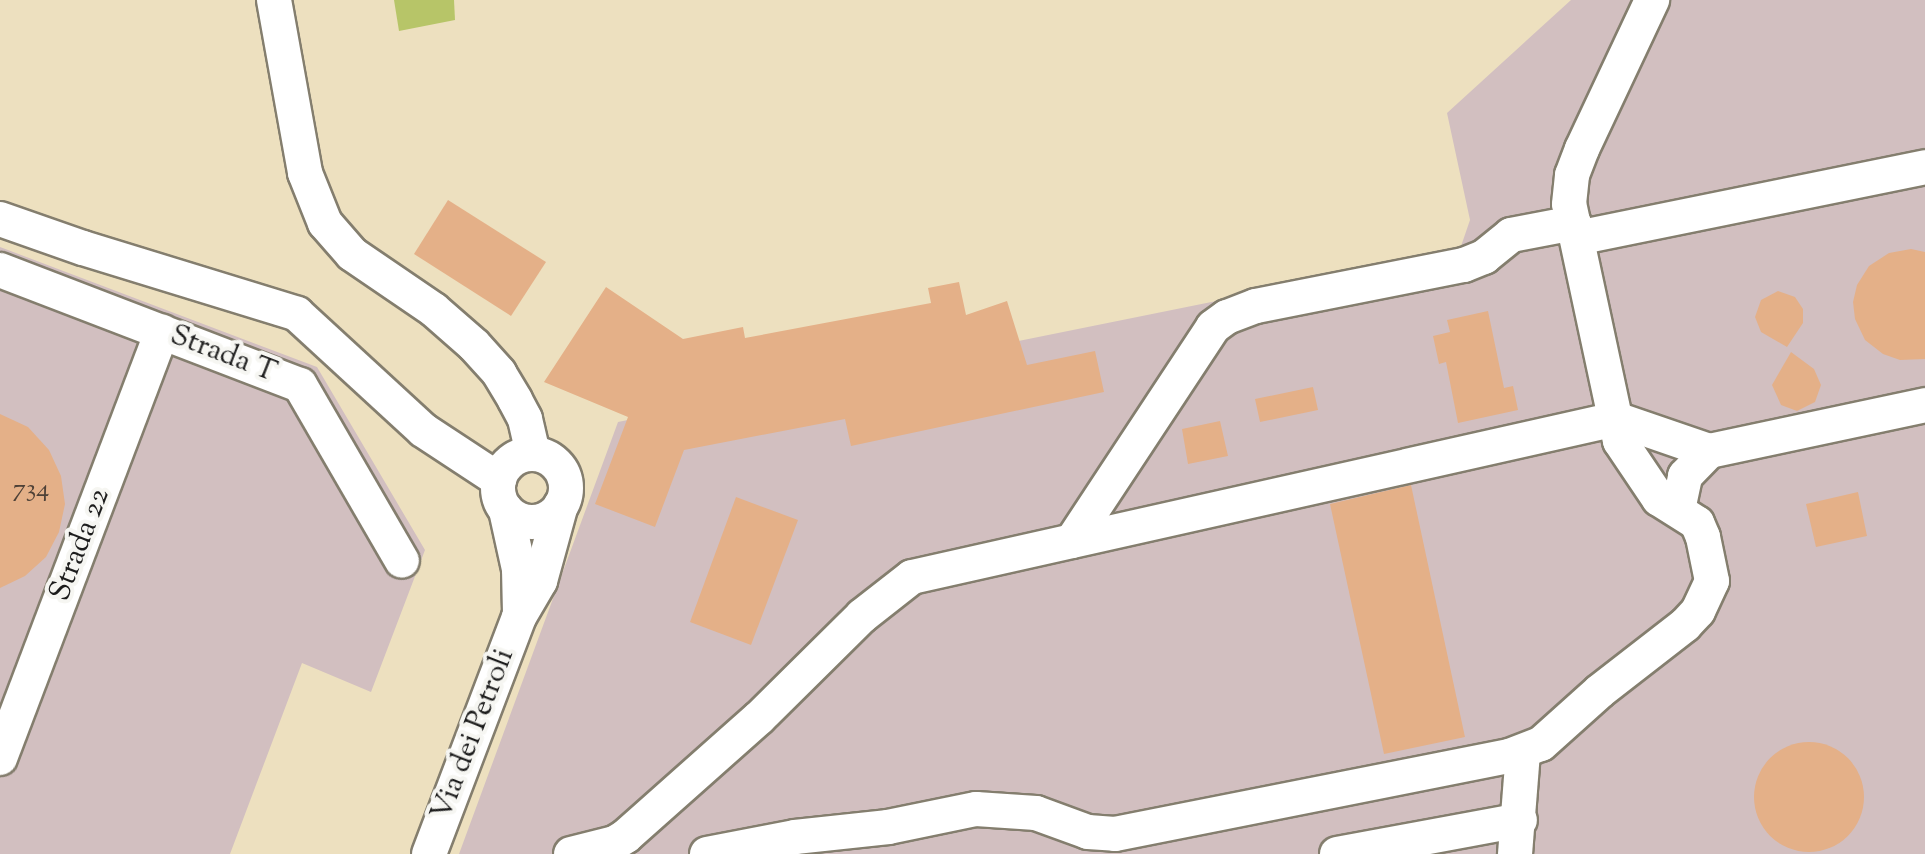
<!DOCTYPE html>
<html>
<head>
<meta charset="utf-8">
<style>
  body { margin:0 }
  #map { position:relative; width:1925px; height:854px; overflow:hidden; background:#ede0bf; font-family:"Sorts Mill Goudy",serif }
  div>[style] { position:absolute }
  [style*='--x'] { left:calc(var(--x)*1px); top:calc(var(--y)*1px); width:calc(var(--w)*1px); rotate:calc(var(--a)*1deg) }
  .industrial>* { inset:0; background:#d2bfc0 }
  .green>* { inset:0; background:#b7c568 }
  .building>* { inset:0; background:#e4b088 }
  .round { border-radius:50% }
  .roads { filter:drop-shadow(2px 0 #847e6e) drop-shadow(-2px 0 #847e6e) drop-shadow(0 2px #847e6e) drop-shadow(0 -2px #847e6e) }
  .minor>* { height:34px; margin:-17px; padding:0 17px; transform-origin:17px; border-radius:17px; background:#fff }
  .minor>.ring { margin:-17px; padding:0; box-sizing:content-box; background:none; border:34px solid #fff; border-radius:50% }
  span { translate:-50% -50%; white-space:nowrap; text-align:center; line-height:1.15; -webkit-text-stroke:8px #f6f6f2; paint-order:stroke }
  .number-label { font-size:26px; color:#4e4137 }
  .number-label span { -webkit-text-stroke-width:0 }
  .street-label { font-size:30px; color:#1c1c1c }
</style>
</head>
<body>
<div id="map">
  <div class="industrial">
    <i style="clip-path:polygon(1571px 0,1925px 0,1925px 854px,459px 854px,618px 422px,1459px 252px,1470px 220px,1447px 113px)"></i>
    <i style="clip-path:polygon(0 247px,317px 367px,425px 550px,371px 692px,302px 663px,230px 854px,0 854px)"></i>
  </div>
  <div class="green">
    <i style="clip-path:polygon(394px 0,454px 0,455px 20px,399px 31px)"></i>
  </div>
  <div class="building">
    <i style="clip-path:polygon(448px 200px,546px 262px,511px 316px,414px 254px)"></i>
    <i style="clip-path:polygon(1911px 249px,1925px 252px,1925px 359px,1900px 360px,1883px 354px,1865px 340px,1855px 319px,1853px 302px,1857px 285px,1869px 266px,1889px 253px)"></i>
    <i style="clip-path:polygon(959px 282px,966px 315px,1007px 301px,1027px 365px,1095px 351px,1104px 392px,851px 446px,845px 419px,684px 450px,655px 527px,595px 504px,628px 417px,544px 382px,606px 287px,683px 339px,743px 327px,745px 338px,931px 303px,928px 288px)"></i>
    <i style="clip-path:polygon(1778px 291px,1795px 297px,1803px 309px,1803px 323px,1787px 347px,1761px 332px,1755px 317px,1761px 300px)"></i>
    <i style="clip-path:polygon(1488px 311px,1504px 388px,1513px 386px,1518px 410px,1458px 423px,1446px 362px,1439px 364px,1433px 336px,1450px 332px,1447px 320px)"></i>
    <i style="clip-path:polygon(1791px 352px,1814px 369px,1821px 385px,1815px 402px,1797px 411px,1781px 405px,1772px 385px)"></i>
    <i style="clip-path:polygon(1313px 387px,1318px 410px,1260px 422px,1255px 399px)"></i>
    <i style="clip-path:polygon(0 414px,28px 427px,49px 450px,61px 476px,65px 504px,59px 532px,46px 557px,25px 576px,0 588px)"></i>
    <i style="clip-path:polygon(1220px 421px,1228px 456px,1188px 464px,1182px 429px)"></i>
    <i style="clip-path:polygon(1411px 485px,1465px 737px,1384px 754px,1330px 504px)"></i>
    <i style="clip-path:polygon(1858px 492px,1867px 536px,1816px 547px,1806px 504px)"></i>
    <i style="clip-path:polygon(736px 497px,798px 520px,751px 645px,690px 622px)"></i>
    <i class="round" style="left:1754px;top:742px;width:110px;height:110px"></i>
  </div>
  <div class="roads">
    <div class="minor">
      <i style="--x:274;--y:0;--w:176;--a:79.8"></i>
      <i style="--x:305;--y:173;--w:54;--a:68.2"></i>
      <i style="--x:325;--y:223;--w:41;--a:48.9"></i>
      <i style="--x:352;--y:254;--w:99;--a:34.3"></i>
      <i style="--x:434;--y:310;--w:53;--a:41.2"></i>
      <i style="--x:474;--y:345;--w:38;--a:48"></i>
      <i style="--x:499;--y:373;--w:31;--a:59"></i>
      <i style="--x:515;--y:400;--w:21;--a:62"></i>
      <i style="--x:525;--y:419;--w:36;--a:77"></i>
      <i style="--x:0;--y:219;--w:88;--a:19.3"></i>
      <i style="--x:83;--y:248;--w:224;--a:17.1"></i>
      <i style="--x:297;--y:314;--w:171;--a:42.6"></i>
      <i style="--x:423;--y:430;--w:91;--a:33.3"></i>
      <i style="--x:1577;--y:238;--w:355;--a:-11.5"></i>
      <i style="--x:0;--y:270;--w:321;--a:21"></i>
      <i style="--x:300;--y:385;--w:203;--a:59.9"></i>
      <i class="ring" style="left:498px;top:454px;width:34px;height:34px"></i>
      <i style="--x:506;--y:510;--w:60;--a:77.6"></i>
      <i style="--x:519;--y:569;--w:43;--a:88.7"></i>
      <i style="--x:1678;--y:510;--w:35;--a:-78"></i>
      <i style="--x:1685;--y:476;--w:35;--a:-46"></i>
      <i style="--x:1709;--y:451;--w:221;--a:-12"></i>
      <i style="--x:1072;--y:541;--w:256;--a:-56.6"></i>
      <i style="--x:1213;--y:327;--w:17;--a:-36"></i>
      <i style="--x:1227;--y:317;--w:31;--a:-21"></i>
      <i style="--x:1256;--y:306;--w:212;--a:-11.2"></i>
      <i style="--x:1464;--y:265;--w:22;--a:-22"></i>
      <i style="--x:1484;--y:257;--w:35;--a:-39"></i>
      <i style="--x:1511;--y:235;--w:64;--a:-10.8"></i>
      <i style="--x:0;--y:758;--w:456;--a:-69.2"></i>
      <i style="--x:429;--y:854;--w:254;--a:-69.2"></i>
      <i style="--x:519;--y:617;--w:42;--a:-59.7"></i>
      <i style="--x:540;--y:581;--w:79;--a:-74.6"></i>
      <i style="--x:571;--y:854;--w:45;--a:-14"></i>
      <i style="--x:615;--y:843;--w:13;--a:-32"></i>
      <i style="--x:626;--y:836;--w:178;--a:-41.6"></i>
      <i style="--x:759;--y:718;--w:145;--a:-44.7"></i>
      <i style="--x:862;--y:616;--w:63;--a:-38"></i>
      <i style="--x:912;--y:577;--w:722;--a:-12.65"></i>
      <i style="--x:1616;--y:419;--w:98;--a:19"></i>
      <i style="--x:707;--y:854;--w:90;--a:-10.9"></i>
      <i style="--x:795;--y:837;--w:94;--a:-6.1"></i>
      <i style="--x:888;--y:827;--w:90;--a:-11.6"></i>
      <i style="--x:976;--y:809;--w:60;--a:3.8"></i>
      <i style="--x:1036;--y:813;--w:55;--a:20.1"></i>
      <i style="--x:1088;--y:832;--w:27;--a:4"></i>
      <i style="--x:1115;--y:834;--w:402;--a:-11.2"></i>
      <i style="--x:1509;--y:756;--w:34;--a:-21"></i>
      <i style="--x:1541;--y:744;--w:79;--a:-41.9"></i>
      <i style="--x:1600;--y:691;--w:108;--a:-37.8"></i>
      <i style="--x:1685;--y:625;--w:19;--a:-47"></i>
      <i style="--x:1698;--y:611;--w:33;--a:-65"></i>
      <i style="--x:1712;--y:581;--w:45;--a:-101.6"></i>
      <i style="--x:1703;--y:537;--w:15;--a:-113"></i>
      <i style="--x:1697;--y:523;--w:45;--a:-147.7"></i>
      <i style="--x:1659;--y:499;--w:70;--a:-123.9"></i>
      <i style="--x:1620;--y:441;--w:242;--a:-102.1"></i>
      <i style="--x:1569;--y:204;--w:29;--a:-84"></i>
      <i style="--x:1572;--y:175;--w:28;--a:-69"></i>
      <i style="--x:1582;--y:149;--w:165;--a:-64.8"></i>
      <i style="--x:1337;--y:854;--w:186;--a:-10.5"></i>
      <i style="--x:1515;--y:854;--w:102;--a:-85.5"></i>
    </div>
  </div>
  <div class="number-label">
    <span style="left:31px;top:490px">734</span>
  </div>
  <div class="street-label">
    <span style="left:223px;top:355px;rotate:21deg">Strada T</span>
    <span style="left:81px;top:545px;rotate:-69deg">Strada 22</span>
    <span style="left:474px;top:735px;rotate:-69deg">Via dei Petroli</span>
  </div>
</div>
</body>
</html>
